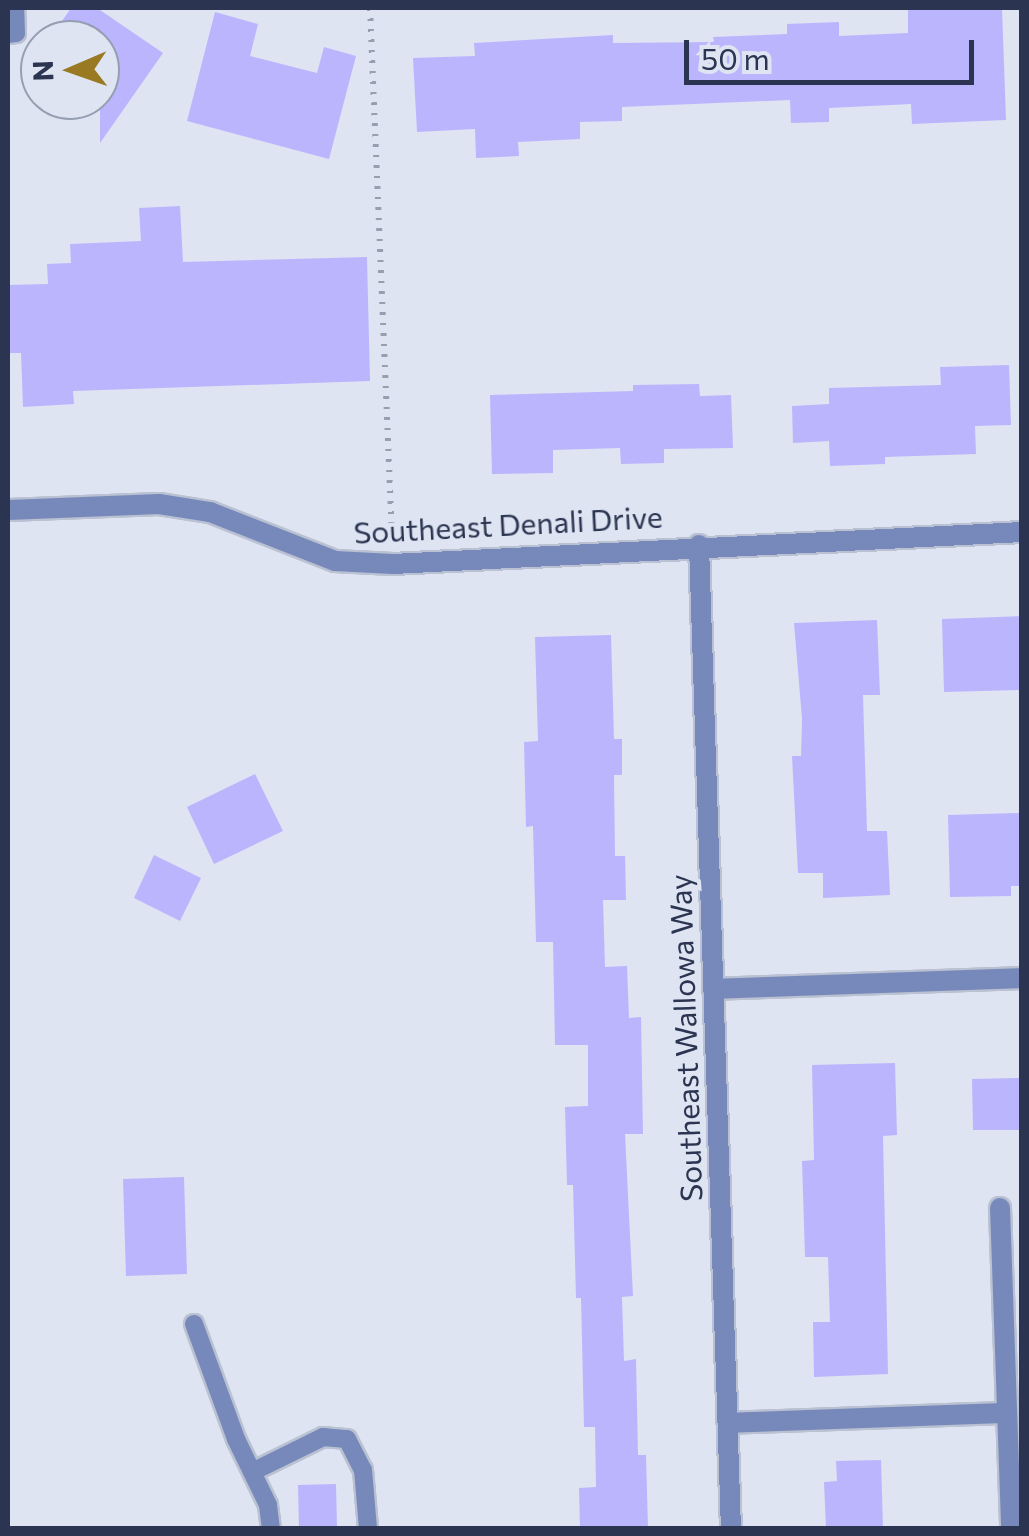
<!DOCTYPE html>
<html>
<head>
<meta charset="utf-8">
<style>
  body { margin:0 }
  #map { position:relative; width:1029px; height:1536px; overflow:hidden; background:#dee4f2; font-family:Commissioner,sans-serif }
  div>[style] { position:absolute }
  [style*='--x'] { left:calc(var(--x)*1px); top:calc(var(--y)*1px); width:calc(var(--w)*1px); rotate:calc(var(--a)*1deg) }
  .building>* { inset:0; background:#bbb5fe }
  .path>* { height:6px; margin-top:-3px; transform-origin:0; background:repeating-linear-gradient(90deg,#969eb1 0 2.5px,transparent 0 10.5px) }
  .roads { filter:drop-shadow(2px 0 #bac1d2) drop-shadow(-2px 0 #bac1d2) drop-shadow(0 2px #bac1d2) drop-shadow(0 -2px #bac1d2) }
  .lane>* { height:18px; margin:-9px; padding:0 9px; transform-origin:9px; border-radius:9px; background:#7689ba }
  .street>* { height:20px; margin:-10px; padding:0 10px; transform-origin:10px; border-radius:10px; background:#7689ba }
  span { translate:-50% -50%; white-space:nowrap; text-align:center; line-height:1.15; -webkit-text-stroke:8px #dee4f2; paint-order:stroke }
  .street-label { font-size:30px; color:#2b3551 }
  .frame { position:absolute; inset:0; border:10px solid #2b3551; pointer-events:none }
  .north { position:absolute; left:20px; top:20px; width:100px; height:100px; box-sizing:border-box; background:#dee4f2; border:2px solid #969eb2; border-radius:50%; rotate:268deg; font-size:28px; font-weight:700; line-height:40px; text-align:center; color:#2b3551 }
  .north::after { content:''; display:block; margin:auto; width:35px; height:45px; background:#997a23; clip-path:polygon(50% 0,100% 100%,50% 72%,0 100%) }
  .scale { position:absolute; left:684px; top:40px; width:290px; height:45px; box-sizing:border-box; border:5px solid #2b3551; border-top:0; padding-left:12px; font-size:30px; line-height:35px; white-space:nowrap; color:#2b3551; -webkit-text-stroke:8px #dee4f2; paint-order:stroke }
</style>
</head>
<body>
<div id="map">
  <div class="building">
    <i style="clip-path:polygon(71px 8px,97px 8px,163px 53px,100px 143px,100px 40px,49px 40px)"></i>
    <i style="clip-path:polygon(1002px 8px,1006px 120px,912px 124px,911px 104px,829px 108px,829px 122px,791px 123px,790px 100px,622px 107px,622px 121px,580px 122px,580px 139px,518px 142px,519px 156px,476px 158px,475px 129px,417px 132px,413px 58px,475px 56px,474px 43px,613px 35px,613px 43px,714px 42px,713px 37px,787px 34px,787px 24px,839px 22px,839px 36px,908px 33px,908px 9px)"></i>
    <i style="clip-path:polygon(215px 12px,258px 24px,250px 56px,317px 73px,324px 47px,356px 56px,329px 159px,187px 121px)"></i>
    <i style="clip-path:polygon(180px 206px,183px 262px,367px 257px,370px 381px,73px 391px,74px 404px,23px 407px,21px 353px,8px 353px,8px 285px,48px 284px,47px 264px,71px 263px,70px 244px,141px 241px,139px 208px)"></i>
    <i style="clip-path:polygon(1009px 365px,1011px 425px,975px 426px,976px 454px,885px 457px,885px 464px,830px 466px,829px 441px,793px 443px,792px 406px,829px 404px,829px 388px,941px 385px,940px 367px)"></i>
    <i style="clip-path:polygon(699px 384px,700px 396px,731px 395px,733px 448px,664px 449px,664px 463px,621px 464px,620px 448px,553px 450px,553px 473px,492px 474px,490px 395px,633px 391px,633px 385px)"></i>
    <i style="clip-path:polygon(1022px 616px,1022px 690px,944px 692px,942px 619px)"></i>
    <i style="clip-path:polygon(877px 620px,880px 695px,863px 695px,867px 831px,887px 831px,890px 895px,823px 898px,823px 873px,798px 873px,792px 756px,801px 756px,802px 719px,794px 623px)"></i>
    <i style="clip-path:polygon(611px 635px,614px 739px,622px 739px,622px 775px,614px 775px,615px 856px,625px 856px,626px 900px,603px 900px,605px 967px,627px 966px,629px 1018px,641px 1017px,643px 1134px,625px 1134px,633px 1296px,622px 1297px,624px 1361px,636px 1359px,638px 1455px,646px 1455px,648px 1528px,580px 1528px,579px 1488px,596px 1487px,595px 1427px,584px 1427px,581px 1298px,576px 1298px,573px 1185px,567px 1185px,565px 1107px,588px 1106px,588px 1045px,555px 1045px,553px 942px,536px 942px,533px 826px,526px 827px,524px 742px,538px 741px,535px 637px)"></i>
    <i style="clip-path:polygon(255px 774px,283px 831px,214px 864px,187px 807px)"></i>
    <i style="clip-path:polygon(1022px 813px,1022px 886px,1011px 886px,1011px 896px,950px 897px,948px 815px)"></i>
    <i style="clip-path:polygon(154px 855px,201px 878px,180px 921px,134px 898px)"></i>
    <i style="clip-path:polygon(895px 1063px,897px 1135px,883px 1136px,888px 1374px,814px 1377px,813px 1322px,830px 1322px,828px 1257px,805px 1257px,802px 1161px,814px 1160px,812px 1065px)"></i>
    <i style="clip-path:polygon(1022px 1078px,1022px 1130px,973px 1130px,972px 1079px)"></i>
    <i style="clip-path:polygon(184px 1177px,187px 1274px,126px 1276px,123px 1179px)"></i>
    <i style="clip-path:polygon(881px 1460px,883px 1528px,826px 1528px,824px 1482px,837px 1481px,836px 1461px)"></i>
    <i style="clip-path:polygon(336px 1484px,337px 1528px,299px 1528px,298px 1485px)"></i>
  </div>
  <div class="path">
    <i style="--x:370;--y:8;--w:530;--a:87.62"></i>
  </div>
  <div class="roads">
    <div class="lane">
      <i style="--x:8;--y:34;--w:8;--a:-7"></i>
      <i style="--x:16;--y:33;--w:25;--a:-92"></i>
      <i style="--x:194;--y:1324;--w:122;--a:69.9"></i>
      <i style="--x:236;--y:1439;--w:73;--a:64.1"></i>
      <i style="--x:268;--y:1505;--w:23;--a:83"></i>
      <i style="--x:252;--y:1472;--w:79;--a:-26.2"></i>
      <i style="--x:323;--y:1437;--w:24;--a:5"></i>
      <i style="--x:347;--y:1439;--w:35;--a:63"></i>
      <i style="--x:363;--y:1470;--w:58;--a:85.1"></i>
    </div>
    <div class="street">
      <i style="--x:8;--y:510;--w:151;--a:-2.3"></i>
      <i style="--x:159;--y:504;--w:52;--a:8.9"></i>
      <i style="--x:210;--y:512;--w:134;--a:21.4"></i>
      <i style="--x:335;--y:561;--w:58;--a:3"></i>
      <i style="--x:393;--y:564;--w:630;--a:-2.91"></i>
      <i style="--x:699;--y:545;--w:984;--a:88.14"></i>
      <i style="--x:713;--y:989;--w:309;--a:-2"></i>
      <i style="--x:1000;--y:1208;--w:320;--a:88"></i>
      <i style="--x:728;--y:1423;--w:279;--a:-2.1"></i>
    </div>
  </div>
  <div class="street-label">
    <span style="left:508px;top:524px;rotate:-3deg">Southeast Denali Drive</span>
    <span style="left:685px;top:1038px;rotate:-92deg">Southeast Wallowa Way</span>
  </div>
  <div class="frame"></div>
  <div class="north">N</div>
  <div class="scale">50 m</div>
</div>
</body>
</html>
